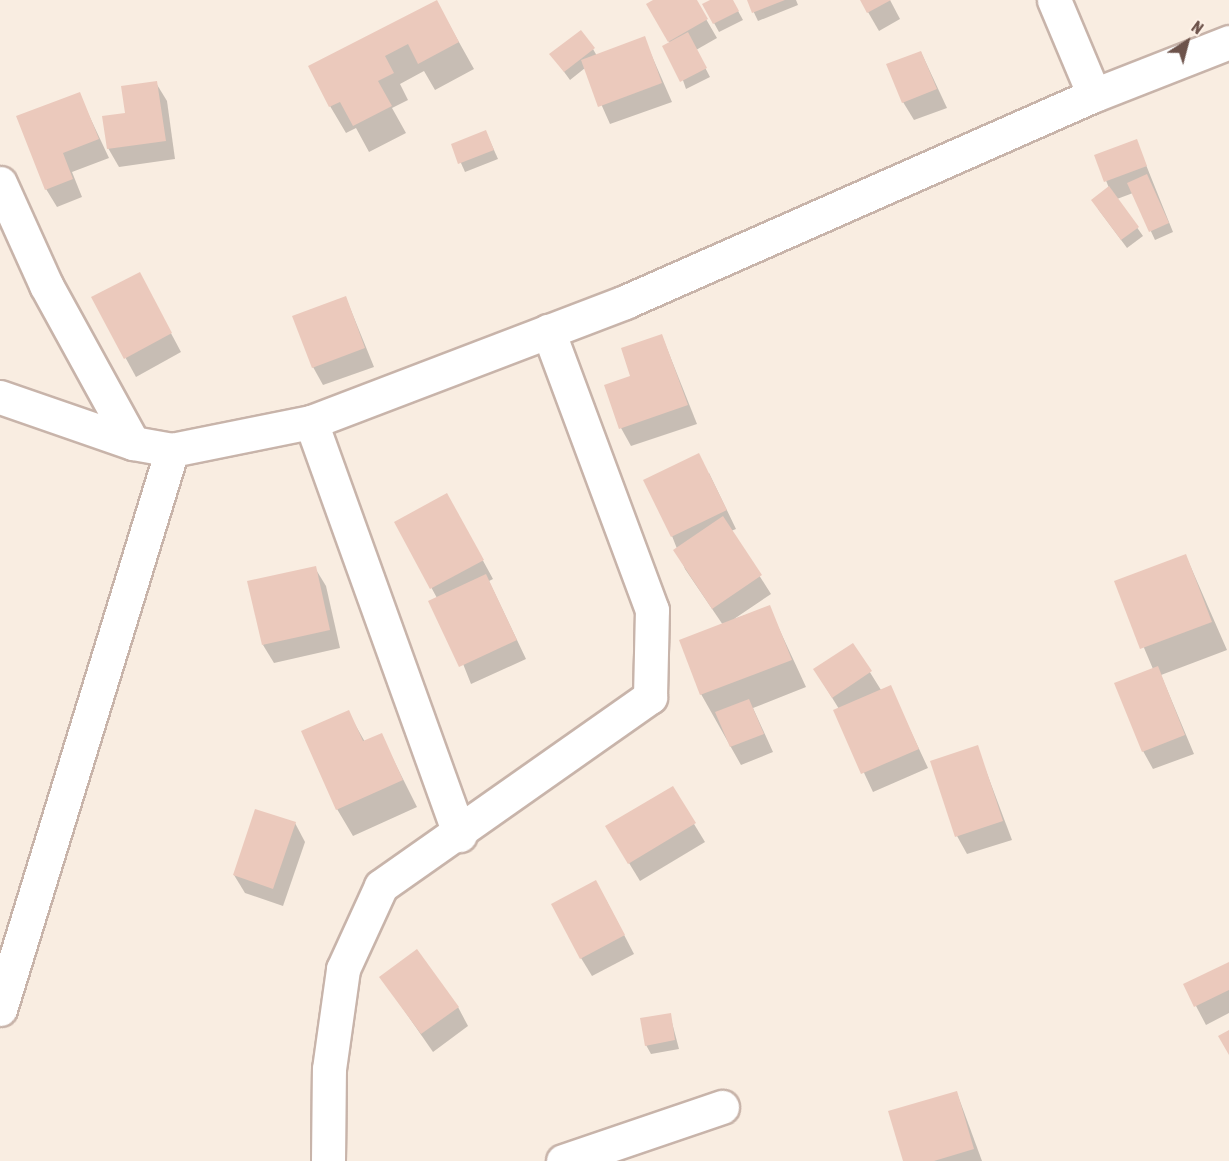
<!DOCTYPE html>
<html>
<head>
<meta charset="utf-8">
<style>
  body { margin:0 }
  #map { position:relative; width:1229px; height:1161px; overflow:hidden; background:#f9ede1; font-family:"Asap Condensed",sans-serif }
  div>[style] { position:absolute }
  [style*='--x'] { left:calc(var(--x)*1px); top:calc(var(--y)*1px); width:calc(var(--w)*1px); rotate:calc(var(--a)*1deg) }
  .shadow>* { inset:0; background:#0003 }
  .building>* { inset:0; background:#ebc9bc }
  .roads { filter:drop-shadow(2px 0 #c8b4aa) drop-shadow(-2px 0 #c8b4aa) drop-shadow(0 2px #c8b4aa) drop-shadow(0 -2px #c8b4aa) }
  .minor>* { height:33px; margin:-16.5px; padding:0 16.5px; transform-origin:16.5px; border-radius:16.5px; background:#fff }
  span { translate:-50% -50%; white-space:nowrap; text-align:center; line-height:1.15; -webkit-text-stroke:4.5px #fdf1e7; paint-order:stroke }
  .north { position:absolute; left:1157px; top:12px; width:60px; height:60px; -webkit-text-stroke:4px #fdf1e7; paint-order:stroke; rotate:36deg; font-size:16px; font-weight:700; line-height:24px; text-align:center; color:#6d534b }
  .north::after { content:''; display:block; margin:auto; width:21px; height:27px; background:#6d534b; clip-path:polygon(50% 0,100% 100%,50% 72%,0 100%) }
</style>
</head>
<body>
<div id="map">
  <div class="shadow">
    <i style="clip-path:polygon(656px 0,695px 0,717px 38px,696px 50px,710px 77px,686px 89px,670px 43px,648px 5px)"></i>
    <i style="clip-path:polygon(713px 0,732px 0,743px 20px,719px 32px,704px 5px)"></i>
    <i style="clip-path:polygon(748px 0,796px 0,798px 5px,758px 21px)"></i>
    <i style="clip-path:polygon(861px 0,890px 0,900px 19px,879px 31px)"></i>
    <i style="clip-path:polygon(436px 1px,474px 69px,435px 90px,424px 71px,400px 84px,408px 100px,392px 108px,406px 133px,369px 152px,356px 128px,346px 133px,330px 106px)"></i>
    <i style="clip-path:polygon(644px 38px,672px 102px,610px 124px,585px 68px,570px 80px,551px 54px,593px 49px,597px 56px)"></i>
    <i style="clip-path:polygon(921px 52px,947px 108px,914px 120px,903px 102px)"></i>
    <i style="clip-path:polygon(156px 83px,167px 101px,175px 159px,119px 167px,108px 148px,126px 114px)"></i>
    <i style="clip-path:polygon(79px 94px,109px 158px,72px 172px,82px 197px,57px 207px,46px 189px)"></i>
    <i style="clip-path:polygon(486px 132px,498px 159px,465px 172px,453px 145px)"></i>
    <i style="clip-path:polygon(1136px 140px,1173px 232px,1155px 240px,1133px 193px,1117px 199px,1143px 236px,1127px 248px,1098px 209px,1109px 188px,1096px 156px)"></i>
    <i style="clip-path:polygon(149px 292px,181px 352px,136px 377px,93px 298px)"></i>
    <i style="clip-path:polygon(346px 298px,374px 367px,323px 385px,313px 367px)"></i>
    <i style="clip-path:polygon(662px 336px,697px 424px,631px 446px,621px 428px,632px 377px)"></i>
    <i style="clip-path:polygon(709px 473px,736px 529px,731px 531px,771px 594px,734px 619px,769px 607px,806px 687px,753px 708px,773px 752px,741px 765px,701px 694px,723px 625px,685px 569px,672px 536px)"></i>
    <i style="clip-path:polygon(457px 513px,493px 579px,489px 581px,526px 659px,471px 684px,437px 598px,396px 523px)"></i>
    <i style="clip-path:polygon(1186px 556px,1227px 650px,1161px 675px,1194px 754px,1153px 769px,1143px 751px,1153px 669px,1116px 582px)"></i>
    <i style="clip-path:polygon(315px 568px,326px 586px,340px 648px,274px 663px,263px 645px)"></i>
    <i style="clip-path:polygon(853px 645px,881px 690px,890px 687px,928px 768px,873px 792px,835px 711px,839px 709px,815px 670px)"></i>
    <i style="clip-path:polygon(348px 712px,365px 742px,381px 735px,417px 807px,353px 836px,337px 809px)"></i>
    <i style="clip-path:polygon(977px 747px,1012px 840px,967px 854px,957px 836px)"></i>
    <i style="clip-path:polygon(672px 788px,705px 842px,640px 881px,618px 845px)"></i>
    <i style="clip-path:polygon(295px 823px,305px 842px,283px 906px,245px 893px,234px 875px)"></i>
    <i style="clip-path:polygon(606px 900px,634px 954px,592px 976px,581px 958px)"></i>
    <i style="clip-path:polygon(1229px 963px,1229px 1013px,1206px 1025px,1185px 985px)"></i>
    <i style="clip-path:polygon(381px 977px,458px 1007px,468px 1026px,433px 1052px)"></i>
    <i style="clip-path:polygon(670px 1015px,679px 1049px,651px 1054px,646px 1045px)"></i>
    <i style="clip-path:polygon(957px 1093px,982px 1161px,904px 1161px)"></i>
  </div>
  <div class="building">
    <i style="clip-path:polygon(437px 0,459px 42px,418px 64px,408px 44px,385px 56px,394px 73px,378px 81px,392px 106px,353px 126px,340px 102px,329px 107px,308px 66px)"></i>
    <i style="clip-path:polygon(653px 0,697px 0,708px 19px,668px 42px,646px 4px)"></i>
    <i style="clip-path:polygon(710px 0,733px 0,739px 11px,713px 24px,702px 4px)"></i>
    <i style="clip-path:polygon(747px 0,785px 0,752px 13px)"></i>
    <i style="clip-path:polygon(860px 0,891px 0,867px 13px)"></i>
    <i style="clip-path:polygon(581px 30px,595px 48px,564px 72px,549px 54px)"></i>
    <i style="clip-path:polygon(688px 32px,707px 68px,680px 82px,662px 46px)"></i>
    <i style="clip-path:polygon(645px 36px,662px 83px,598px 107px,581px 60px)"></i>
    <i style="clip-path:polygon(921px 51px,937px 89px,902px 103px,886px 64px)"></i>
    <i style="clip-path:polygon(157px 81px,166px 141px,107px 149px,102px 116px,125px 113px,121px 86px)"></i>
    <i style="clip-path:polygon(80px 92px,99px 139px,63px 153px,73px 179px,45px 190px,16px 116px)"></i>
    <i style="clip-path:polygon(486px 130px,494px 150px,458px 164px,451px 144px)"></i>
    <i style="clip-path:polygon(1137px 139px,1147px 166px,1104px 182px,1094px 155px)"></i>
    <i style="clip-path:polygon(1147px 174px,1169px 223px,1149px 232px,1127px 183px)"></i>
    <i style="clip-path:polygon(1109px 186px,1139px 227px,1121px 240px,1091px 200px)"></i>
    <i style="clip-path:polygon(140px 272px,172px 333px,124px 359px,91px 297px)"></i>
    <i style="clip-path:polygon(346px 296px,365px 348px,312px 368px,292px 316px)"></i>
    <i style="clip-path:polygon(662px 334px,688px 405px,619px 429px,604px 385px,630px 376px,621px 348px)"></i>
    <i style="clip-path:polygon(699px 453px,727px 510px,671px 537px,643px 480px)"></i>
    <i style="clip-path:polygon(447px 493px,484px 560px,430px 589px,394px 522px)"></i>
    <i style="clip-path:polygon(723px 516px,762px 575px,712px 609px,673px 550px)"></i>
    <i style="clip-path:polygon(1186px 554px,1212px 622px,1140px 649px,1114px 581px)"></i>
    <i style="clip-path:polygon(316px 566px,330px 630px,262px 645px,247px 581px)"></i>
    <i style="clip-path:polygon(486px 574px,517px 640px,459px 667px,428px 601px)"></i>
    <i style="clip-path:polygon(770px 605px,792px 660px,700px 695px,679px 640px)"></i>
    <i style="clip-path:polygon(853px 643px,872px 671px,832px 698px,813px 669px)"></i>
    <i style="clip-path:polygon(1158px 666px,1185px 735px,1142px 752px,1114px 683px)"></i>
    <i style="clip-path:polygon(891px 685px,919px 749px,861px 774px,833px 710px)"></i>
    <i style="clip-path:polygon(749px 699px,764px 734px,730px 747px,715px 712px)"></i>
    <i style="clip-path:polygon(349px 710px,363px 741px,382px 733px,403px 780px,336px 810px,301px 731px)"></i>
    <i style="clip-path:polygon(978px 745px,1003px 821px,955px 837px,930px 761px)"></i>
    <i style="clip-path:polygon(673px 786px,696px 823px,628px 864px,605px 826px)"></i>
    <i style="clip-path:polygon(255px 809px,296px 822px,273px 889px,233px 875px)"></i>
    <i style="clip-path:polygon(596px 880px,625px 935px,580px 959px,551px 904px)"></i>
    <i style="clip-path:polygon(417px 949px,459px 1007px,421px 1034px,379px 977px)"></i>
    <i style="clip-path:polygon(1229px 962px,1229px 990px,1194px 1007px,1183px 984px)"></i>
    <i style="clip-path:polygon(671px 1013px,675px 1040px,645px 1046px,640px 1018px)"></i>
    <i style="clip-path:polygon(1229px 1030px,1229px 1055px,1218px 1036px)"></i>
    <i style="clip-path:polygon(957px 1091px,974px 1149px,934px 1161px,903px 1161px,888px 1111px)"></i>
  </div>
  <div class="roads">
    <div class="minor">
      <i style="--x:1054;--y:0;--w:103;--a:67.2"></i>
      <i style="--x:0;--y:183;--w:112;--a:65.7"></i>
      <i style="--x:46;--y:285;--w:180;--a:61.2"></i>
      <i style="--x:0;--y:397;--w:141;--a:19.1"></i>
      <i style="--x:133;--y:443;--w:40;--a:10"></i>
      <i style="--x:172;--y:450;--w:142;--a:-11.4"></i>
      <i style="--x:311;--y:422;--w:336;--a:-20.9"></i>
      <i style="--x:625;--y:302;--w:513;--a:-23.81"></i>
      <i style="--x:1094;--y:95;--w:145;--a:-21.4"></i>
      <i style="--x:311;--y:422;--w:439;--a:70.2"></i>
      <i style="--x:0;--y:1009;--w:585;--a:-72.9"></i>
      <i style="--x:328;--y:1161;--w:92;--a:-89.4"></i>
      <i style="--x:329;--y:1069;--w:101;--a:-82"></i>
      <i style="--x:343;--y:969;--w:91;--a:-65.4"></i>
      <i style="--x:381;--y:886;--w:329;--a:-35.1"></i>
      <i style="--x:650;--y:697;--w:87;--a:-88.7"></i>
      <i style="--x:652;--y:610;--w:298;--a:-110.4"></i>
      <i style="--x:563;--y:1161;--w:168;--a:-18.8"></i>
    </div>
  </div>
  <div class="north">N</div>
</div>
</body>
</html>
